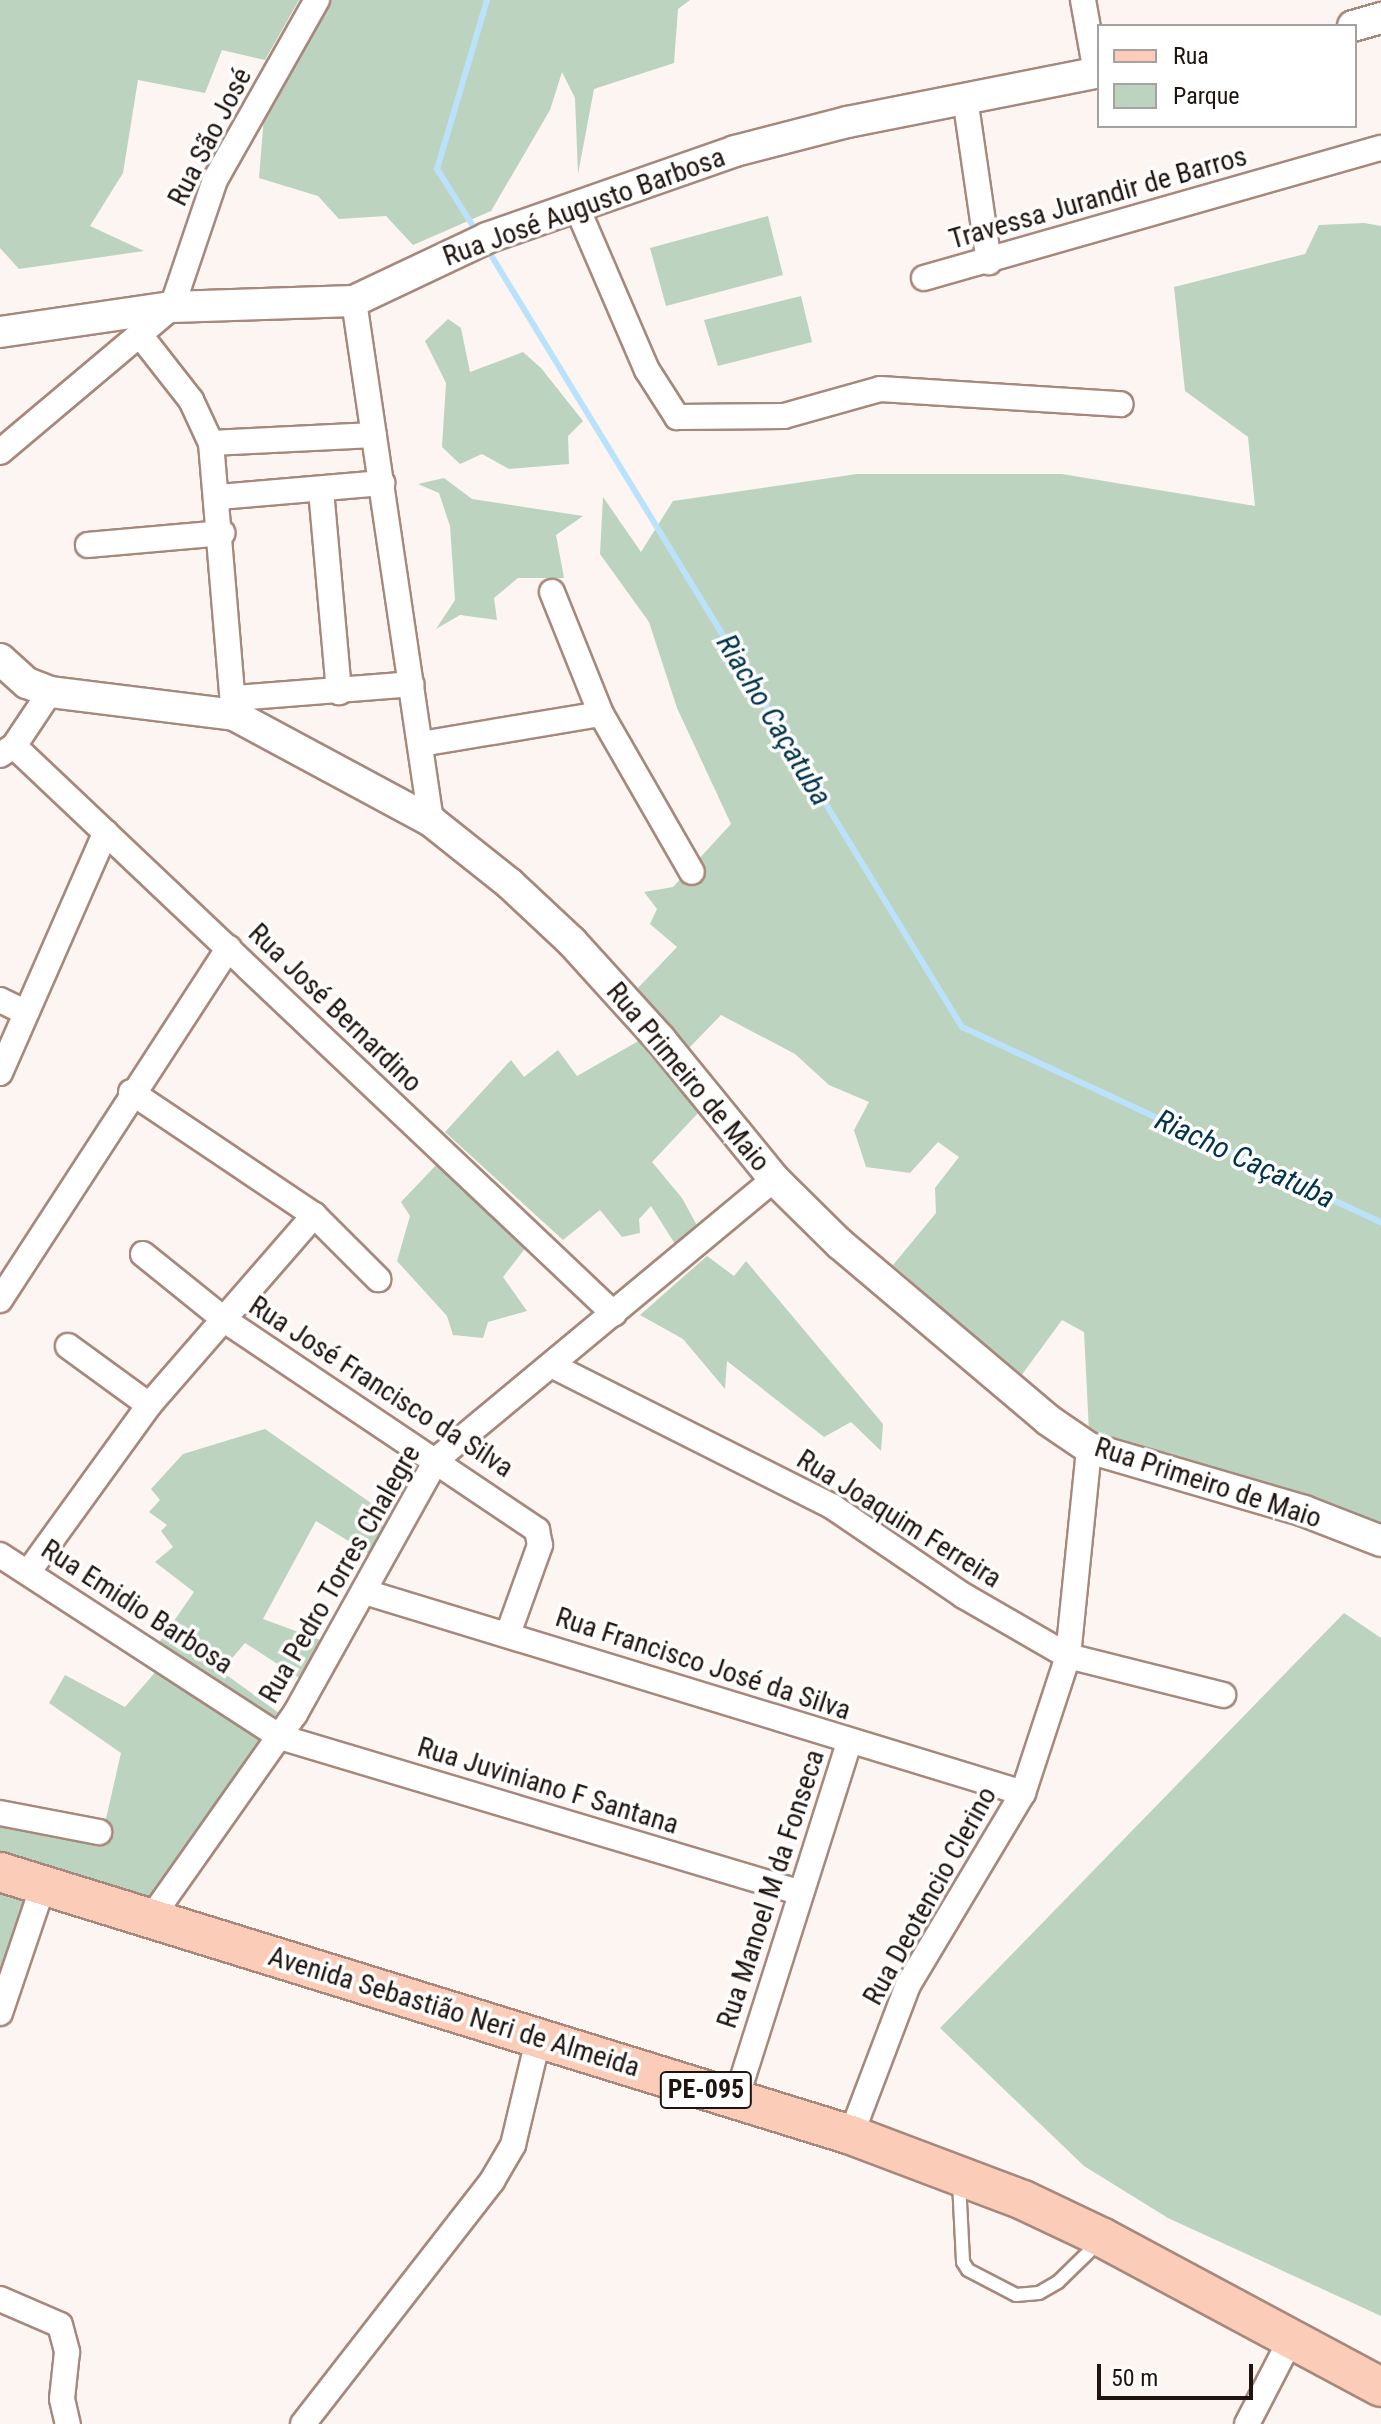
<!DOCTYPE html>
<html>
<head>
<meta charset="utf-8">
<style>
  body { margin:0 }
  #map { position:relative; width:1381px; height:2424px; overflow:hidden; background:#fcf5f2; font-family:"Roboto Condensed",sans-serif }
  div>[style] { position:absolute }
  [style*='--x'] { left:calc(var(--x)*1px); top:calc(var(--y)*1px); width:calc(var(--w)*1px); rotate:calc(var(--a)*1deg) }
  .green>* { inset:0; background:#bcd3c0 }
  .stream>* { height:6px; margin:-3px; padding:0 3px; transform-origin:3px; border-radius:3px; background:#bbe2fb }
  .roads { filter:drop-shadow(2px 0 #a7887c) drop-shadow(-2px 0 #a7887c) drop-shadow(0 2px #a7887c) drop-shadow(0 -2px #a7887c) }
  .service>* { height:12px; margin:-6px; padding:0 6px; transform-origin:6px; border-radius:6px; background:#fff }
  .minor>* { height:24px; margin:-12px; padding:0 12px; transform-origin:12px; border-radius:12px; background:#fff }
  .tertiary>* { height:30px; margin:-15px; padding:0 15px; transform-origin:15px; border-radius:15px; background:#fff }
  .primary>* { height:38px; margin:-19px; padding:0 19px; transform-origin:19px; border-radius:19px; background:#fbcdb9 }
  span { translate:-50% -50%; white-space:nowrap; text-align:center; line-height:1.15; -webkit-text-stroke:7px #fff; paint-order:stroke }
  .shield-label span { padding:2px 6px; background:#fff; border:2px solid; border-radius:6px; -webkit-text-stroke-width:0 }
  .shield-label { font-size:26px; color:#1f140f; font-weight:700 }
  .street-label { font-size:28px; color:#1f140f }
  .water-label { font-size:30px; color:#00334c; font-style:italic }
  .legend { position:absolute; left:1097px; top:24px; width:260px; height:104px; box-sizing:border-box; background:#fff; border:2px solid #a5a19f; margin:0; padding:10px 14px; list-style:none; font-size:24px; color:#1f140f }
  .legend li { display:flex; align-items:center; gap:16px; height:40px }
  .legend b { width:40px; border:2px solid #a5a19f }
  .scale { position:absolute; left:1097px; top:2364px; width:156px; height:36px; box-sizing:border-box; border:4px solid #1f140f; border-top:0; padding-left:10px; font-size:24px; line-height:28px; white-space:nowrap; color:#1f140f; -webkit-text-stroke:6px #fff; paint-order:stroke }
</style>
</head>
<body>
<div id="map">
  <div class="green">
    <i style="clip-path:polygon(0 0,299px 0,265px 60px,222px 50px,205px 93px,138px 80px,123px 173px,90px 226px,144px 251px,19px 269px,0 248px)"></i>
    <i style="clip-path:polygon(331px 0,690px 0,678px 9px,674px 63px,594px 89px,578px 174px,575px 98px,562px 72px,550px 110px,491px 211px,413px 245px,386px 216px,339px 219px,318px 196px,259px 178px,264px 116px)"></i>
    <i style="clip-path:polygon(768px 216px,783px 275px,666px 306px,650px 248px)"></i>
    <i style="clip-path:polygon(1364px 223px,1381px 226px,1381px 1538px,1090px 1451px,1084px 1332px,1062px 1320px,1021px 1376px,893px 1265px,936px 1213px,935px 1188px,959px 1157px,938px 1142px,910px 1173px,866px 1167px,854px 1130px,869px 1102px,829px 1085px,795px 1054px,721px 1015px,688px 1049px,635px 991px,677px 947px,650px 924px,657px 909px,644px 892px,673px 887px,731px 824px,677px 708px,649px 622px,600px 554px,603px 497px,641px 552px,673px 501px,857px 474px,1062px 474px,1255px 506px,1248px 437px,1185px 391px,1174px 287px,1305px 254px,1319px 225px)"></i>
    <i style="clip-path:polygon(801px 296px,812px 342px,718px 366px,704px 320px)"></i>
    <i style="clip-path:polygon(448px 319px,461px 328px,470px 372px,523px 352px,541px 368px,583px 421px,568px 436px,569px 464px,509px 469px,482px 454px,460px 464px,442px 447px,446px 383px,425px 341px)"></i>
    <i style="clip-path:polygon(444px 478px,472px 499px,583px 516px,556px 535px,564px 578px,518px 578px,494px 598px,497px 620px,460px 615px,436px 629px,455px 600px,450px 526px,439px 493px,418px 484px)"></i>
    <i style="clip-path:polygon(642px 1039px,700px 1111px,652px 1162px,682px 1198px,700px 1231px,675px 1244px,651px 1206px,639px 1219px,640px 1233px,622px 1237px,600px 1210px,563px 1240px,445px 1132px,511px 1060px,524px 1077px,558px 1050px,577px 1076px)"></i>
    <i style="clip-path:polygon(439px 1162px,527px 1246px,503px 1277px,527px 1311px,488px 1322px,483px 1338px,453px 1335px,447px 1316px,397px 1261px,410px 1216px,401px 1202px)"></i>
    <i style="clip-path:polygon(707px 1256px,734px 1276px,746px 1261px,883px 1424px,881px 1451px,851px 1422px,824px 1437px,727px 1361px,725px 1389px,683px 1339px,640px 1315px)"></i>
    <i style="clip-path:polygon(265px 1429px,401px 1524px,381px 1561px,316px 1521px,263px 1619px,334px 1645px,310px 1685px,245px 1643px,221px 1671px,290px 1721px,161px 1919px,0 1868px,0 1801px,105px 1823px,121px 1753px,49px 1703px,65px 1675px,125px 1707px,164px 1662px,158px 1644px,194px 1592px,155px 1562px,173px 1547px,161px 1531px,167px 1525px,149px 1512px,160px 1500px,151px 1489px,183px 1454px)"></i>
    <i style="clip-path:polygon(1344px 1613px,1381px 1638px,1381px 2316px,1168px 2218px,1084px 2166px,940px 2028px)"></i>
    <i style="clip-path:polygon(0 1888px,38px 1899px,0 2020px)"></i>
  </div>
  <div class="stream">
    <i style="--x:478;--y:234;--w:77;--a:-122.2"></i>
    <i style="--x:437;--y:169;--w:176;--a:-73.5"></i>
    <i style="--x:486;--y:247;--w:914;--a:58.61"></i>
    <i style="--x:962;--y:1027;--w:462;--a:25"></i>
  </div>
  <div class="roads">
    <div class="service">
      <i style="--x:959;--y:2182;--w:80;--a:87.1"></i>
      <i style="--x:963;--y:2262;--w:9;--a:58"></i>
      <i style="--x:968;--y:2270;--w:54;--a:27.5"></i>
      <i style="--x:1016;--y:2295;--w:23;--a:-5"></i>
      <i style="--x:1039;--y:2293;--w:22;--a:-30"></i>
      <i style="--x:1058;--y:2282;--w:56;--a:-44.3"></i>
    </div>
    <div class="minor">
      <i style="--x:1083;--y:0;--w:73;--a:79.8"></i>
      <i style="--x:965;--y:98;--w:166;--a:81.7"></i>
      <i style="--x:578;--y:210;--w:174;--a:66.7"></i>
      <i style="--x:647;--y:370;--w:56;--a:57.4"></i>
      <i style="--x:677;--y:417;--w:107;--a:-0.5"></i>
      <i style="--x:784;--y:416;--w:100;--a:-15.7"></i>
      <i style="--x:880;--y:389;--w:241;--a:3.6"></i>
      <i style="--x:924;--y:278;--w:475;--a:-15.9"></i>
      <i style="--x:354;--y:301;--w:526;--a:81.58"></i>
      <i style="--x:140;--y:335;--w:83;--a:51.9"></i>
      <i style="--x:191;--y:400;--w:47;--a:65.1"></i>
      <i style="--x:211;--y:443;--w:273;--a:85.2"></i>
      <i style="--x:211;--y:443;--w:163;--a:-2.8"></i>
      <i style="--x:0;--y:452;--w:225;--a:-40.1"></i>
      <i style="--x:172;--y:307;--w:134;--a:-71.3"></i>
      <i style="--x:215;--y:180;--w:207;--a:-60.5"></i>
      <i style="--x:321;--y:490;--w:203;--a:84.9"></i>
      <i style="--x:219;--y:497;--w:164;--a:-4.9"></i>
      <i style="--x:88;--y:545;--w:135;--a:-5.1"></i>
      <i style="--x:552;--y:592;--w:131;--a:68.1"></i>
      <i style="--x:601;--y:714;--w:182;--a:60.1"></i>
      <i style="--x:235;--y:698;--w:177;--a:-4.5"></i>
      <i style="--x:421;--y:744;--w:182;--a:-9.5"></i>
      <i style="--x:14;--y:746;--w:826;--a:43.43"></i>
      <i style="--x:0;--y:755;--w:17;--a:-33"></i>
      <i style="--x:14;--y:746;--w:65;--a:-56.3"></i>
      <i style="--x:0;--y:1000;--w:28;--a:26"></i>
      <i style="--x:0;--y:1073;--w:263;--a:-66.3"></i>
      <i style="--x:131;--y:1092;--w:220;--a:33.9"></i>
      <i style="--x:314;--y:1215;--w:91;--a:45"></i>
      <i style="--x:143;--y:1254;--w:107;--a:38.9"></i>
      <i style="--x:226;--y:1321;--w:375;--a:33.9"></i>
      <i style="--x:537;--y:1530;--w:15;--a:79"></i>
      <i style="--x:540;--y:1545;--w:95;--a:109.8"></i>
      <i style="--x:0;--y:1300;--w:420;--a:-57"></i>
      <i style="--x:68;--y:1346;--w:100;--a:36.1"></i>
      <i style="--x:553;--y:1366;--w:313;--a:26.7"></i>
      <i style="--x:833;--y:1507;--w:158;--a:34.2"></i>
      <i style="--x:964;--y:1596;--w:120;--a:30"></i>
      <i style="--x:1068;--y:1656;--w:160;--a:14.1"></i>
      <i style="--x:0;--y:1555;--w:334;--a:33"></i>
      <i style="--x:280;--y:1737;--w:541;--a:16.66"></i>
      <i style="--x:29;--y:1571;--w:205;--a:-54.1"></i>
      <i style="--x:149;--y:1405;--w:252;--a:-49"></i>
      <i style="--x:365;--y:1592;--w:688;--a:16.99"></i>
      <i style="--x:0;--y:1813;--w:101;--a:10.9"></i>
      <i style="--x:151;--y:1918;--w:250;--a:-54.8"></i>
      <i style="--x:295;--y:1714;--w:292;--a:-60.9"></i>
      <i style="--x:437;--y:1459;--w:438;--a:-39.7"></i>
      <i style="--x:0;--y:2013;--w:134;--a:-71.3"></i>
      <i style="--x:736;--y:2099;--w:374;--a:-72.4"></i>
      <i style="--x:851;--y:2135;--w:160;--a:-69.2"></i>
      <i style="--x:908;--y:1985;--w:224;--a:-59.1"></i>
      <i style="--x:1023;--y:1793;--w:144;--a:-71.8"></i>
      <i style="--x:1068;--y:1656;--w:209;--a:-84.2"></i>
      <i style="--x:0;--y:2299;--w:65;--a:23.4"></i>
      <i style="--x:60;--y:2325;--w:28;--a:75"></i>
      <i style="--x:67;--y:2352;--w:47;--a:96.1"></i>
      <i style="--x:62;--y:2399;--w:26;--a:77"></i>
      <i style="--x:303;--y:2424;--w:308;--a:-52.1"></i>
      <i style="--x:492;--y:2181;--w:42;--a:-59.7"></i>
      <i style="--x:513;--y:2145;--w:108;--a:-76.6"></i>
      <i style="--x:1247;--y:2424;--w:98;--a:-62.7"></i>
    </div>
    <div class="tertiary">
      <i style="--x:1353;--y:26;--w:29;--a:-16"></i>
      <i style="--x:0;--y:332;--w:174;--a:-8.3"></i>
      <i style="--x:172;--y:307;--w:182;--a:-1.9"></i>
      <i style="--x:354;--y:301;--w:147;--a:-25.3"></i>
      <i style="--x:487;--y:238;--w:263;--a:-19.3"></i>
      <i style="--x:735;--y:151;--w:116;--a:-14.5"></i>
      <i style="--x:847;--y:122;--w:257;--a:-11.2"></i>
      <i style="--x:0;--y:659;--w:36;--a:42"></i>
      <i style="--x:27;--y:683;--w:25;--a:21"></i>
      <i style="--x:50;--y:692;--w:185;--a:7.1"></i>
      <i style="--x:234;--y:715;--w:224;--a:28.3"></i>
      <i style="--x:431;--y:821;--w:100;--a:38.5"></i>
      <i style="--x:509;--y:883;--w:86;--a:43.1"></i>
      <i style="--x:572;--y:942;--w:131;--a:47.8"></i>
      <i style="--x:660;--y:1039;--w:181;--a:50.8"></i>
      <i style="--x:774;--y:1179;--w:93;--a:44.6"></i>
      <i style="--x:840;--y:1244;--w:272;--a:40.2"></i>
      <i style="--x:1048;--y:1420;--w:50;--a:34.3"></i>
      <i style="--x:1089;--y:1448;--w:224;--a:16.3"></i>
      <i style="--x:1304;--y:1511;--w:83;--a:21.3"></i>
    </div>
    <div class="primary">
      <i style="--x:0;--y:1872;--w:891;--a:17.17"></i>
      <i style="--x:851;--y:2135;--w:184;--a:20.7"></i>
      <i style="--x:1023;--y:2200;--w:89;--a:25.4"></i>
      <i style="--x:1103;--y:2238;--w:315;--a:28.2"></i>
    </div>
  </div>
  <div class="shield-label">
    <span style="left:706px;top:2090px">PE-095</span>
  </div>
  <div class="street-label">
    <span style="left:210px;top:137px;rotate:-63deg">Rua São José</span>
    <span style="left:1098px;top:198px;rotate:-16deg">Travessa Jurandir de Barros</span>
    <span style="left:584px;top:207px;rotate:-20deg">Rua José Augusto Barbosa</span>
    <span style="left:335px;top:1008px;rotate:44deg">Rua José Bernardino</span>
    <span style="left:688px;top:1077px;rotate:50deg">Rua Primeiro de Maio</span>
    <span style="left:381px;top:1387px;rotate:33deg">Rua José Francisco da Silva</span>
    <span style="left:1208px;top:1483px;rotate:18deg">Rua Primeiro de Maio</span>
    <span style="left:899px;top:1519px;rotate:32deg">Rua Joaquim Ferreira</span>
    <span style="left:340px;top:1574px;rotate:-60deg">Rua Pedro Torres Chalegre</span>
    <span style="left:137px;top:1607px;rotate:33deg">Rua Emidio Barbosa</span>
    <span style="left:703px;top:1664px;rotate:18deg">Rua Francisco José da Silva</span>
    <span style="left:548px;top:1786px;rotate:17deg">Rua Juviniano F Santana</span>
    <span style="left:771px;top:1889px;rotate:-72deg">Rua Manoel M da Fonseca</span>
    <span style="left:930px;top:1896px;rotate:-61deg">Rua Deotencio Clerino</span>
    <span style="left:454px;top:2012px;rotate:17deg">Avenida Sebastião Neri de Almeida</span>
  </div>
  <div class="water-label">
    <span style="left:774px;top:720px;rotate:59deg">Riacho Caçatuba</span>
    <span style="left:1245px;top:1159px;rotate:25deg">Riacho Caçatuba</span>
  </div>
  <ul class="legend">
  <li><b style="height:10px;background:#fbcdb9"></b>Rua</li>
  <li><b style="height:22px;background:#bcd3c0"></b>Parque</li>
  </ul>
  <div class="scale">50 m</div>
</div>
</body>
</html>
